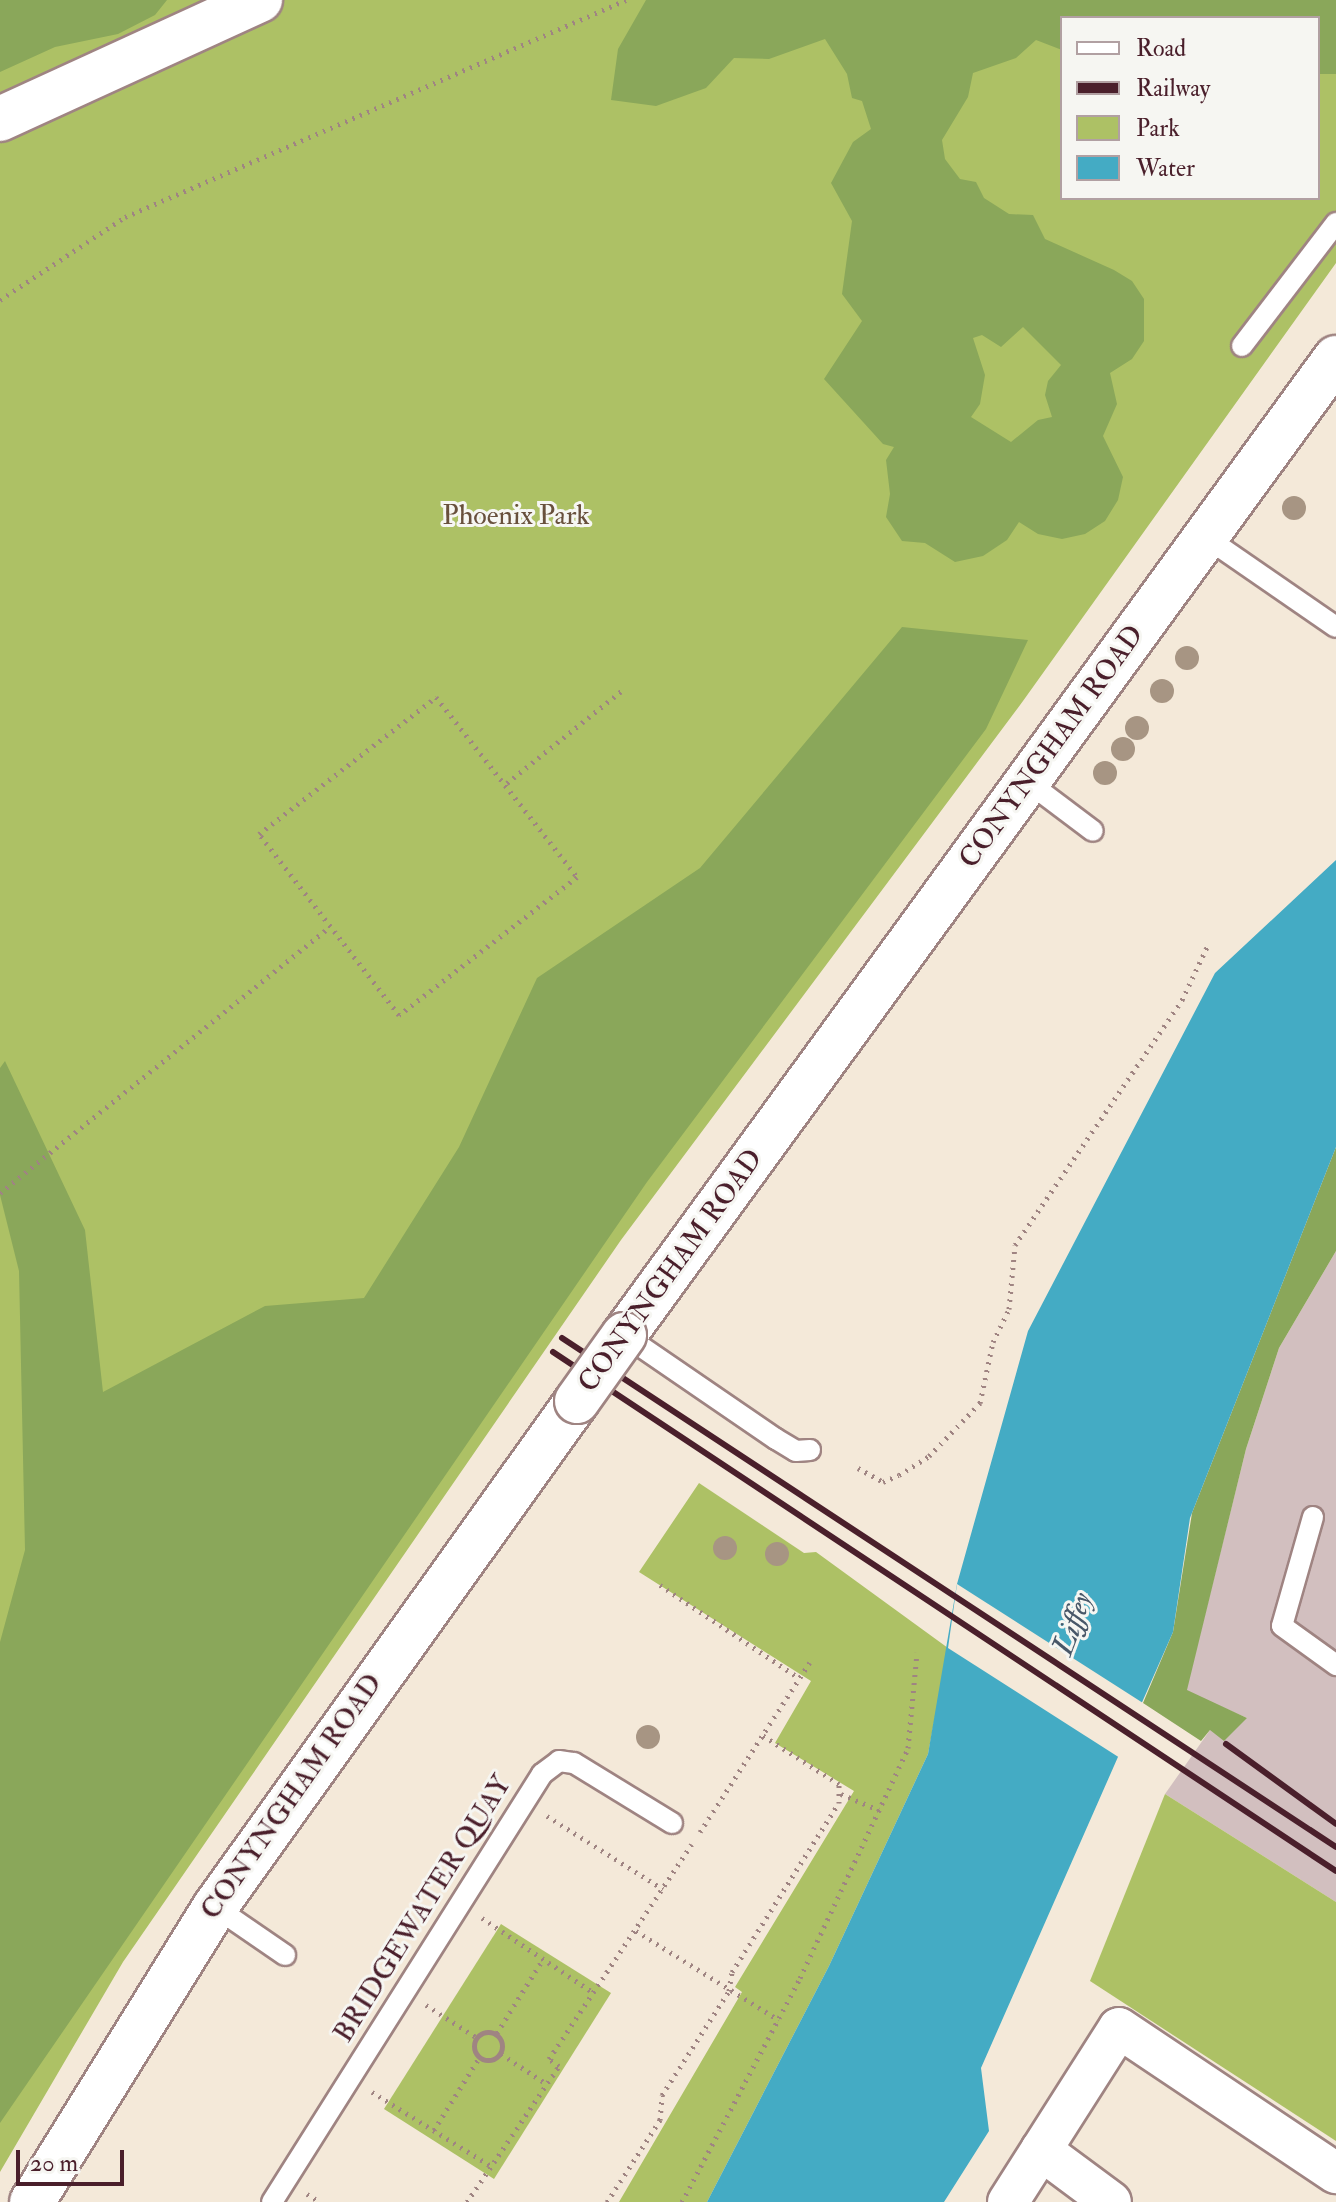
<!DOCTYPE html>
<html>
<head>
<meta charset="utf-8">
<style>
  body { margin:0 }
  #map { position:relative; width:1336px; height:2202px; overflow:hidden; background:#f4e9d9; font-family:"IM FELL Double Pica",serif }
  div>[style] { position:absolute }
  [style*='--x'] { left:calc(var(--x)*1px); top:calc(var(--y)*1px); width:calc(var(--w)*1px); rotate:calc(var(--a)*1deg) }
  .industrial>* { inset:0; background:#d2bfbf }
  .green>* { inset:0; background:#adc165 }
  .forest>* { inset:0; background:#8aa75a }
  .water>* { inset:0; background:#44abc4 }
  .pier>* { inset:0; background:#f4e9d9 }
  .path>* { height:5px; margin-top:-2.5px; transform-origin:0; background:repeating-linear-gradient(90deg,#9f8482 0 2px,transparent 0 8px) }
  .path>.ring { margin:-2.5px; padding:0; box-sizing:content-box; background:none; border:5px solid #9f8482; border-radius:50% }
  .roads { filter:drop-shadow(2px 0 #9f8482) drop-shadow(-2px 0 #9f8482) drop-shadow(0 2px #9f8482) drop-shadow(0 -2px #9f8482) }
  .lane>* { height:20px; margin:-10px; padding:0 10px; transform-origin:10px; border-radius:10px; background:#fff }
  .street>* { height:40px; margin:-20px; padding:0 20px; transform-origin:20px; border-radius:20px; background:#fff }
  .secondary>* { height:44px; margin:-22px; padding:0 22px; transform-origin:22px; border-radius:22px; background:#fff }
  .rail>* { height:6px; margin:-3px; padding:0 3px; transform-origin:3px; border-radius:3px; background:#4a1f2b }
  .bridges { filter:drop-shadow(2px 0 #9f8482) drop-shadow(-2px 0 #9f8482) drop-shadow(0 2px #9f8482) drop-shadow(0 -2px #9f8482) }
  .secondary-bridge>* { height:44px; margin:-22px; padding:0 22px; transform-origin:22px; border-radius:22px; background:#fff }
  .trees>* { width:24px; height:24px; margin:-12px; border-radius:50%; background:#a79583 }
  span { translate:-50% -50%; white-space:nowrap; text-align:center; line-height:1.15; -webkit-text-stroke:6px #f6f6f2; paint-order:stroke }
  .park-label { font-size:28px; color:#68503c }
  .street-label { font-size:28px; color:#4a1f2b }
  .water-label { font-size:30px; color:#485768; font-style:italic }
  .legend { position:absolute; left:1060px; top:16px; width:260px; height:184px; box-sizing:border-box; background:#f6f6f2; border:2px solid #b1a0a2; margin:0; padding:10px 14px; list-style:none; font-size:24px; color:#4a1f2b }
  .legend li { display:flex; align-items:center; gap:16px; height:40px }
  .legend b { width:40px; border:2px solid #b1a0a2 }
  .scale { position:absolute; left:16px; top:2150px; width:108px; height:36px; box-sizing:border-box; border:4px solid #4a1f2b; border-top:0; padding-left:10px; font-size:24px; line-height:28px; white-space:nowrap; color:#4a1f2b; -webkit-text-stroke:6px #f6f6f2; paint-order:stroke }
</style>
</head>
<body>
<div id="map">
  <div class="industrial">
    <i style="clip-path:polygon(1336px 1251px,1336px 1902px,1165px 1794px,1210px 1730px,1247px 1718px,1186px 1691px,1246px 1449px,1279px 1348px)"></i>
  </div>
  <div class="green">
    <i style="clip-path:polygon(evenodd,0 0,1336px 0,1336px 263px,1023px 701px,621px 1240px,123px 1962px,0 2172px,0 0,1062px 18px,1318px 18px,1318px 198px,1062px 198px,1062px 18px)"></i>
    <i style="clip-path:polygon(699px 1483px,804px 1553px,816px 1552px,948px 1648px,928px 1754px,829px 1966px,707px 2202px,619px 2202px,742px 1992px,735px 1987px,854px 1791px,775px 1743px,811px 1681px,639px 1572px)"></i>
    <i style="clip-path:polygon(1165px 1794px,1336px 1902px,1336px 2141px,1090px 1981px)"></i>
    <i style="clip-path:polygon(501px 1924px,611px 1993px,494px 2179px,384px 2109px)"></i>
  </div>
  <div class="forest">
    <i style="clip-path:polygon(0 0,167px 0,155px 15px,118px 34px,55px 47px,0 72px)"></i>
    <i style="clip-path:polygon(evenodd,646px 0,1336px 0,1336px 74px,1318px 74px,1318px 18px,1062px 18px,1062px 50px,1036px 40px,1016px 58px,973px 73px,968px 97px,942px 140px,945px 159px,960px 179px,976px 182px,984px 198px,1009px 214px,1033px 215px,1045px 239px,1114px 270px,1132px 281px,1144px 299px,1144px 341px,1132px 359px,1110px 373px,1117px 404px,1103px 436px,1123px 477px,1118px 500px,1105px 521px,1085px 534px,1062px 539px,1038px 534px,1019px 522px,1007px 540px,983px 556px,955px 562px,925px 543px,902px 541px,886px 517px,890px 494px,886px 460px,894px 447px,883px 444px,824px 379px,862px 321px,842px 294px,852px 221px,831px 183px,853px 142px,871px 129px,862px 101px,852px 98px,847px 74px,825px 39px,769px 59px,734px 58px,706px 88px,656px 106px,611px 100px,618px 49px,646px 0,1023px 327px,1061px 365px,1048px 381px,1045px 395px,1052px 417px,1038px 420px,1011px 442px,971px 417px,980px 404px,985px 375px,973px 338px,982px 335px,1001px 347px,1023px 327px)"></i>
    <i style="clip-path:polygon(902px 627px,1028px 640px,986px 729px,647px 1182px,0 2123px,0 1642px,25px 1550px,19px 1271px,0 1195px,0 1068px,5px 1061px,85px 1230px,103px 1392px,265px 1306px,364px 1298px,459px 1147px,537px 978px,700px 868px)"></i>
    <i style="clip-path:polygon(1336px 1147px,1336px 1251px,1279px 1348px,1246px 1449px,1187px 1690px,1247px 1718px,1224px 1741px,1210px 1730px,1201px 1741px,1143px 1703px,1173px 1632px,1192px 1513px)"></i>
  </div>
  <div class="water">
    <i style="clip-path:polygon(1336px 860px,1336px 1147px,1190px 1518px,1173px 1632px,981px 2068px,989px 2131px,944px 2202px,707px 2202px,829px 1966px,928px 1754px,957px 1584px,1028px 1331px,1215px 973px)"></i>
  </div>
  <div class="pier">
    <i style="clip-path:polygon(957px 1584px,1143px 1703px,1120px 1758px,948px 1648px)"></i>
  </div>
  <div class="path">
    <i style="--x:0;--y:300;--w:150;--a:-33.6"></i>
    <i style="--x:125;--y:217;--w:546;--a:-23.42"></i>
    <i style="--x:436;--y:697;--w:229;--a:51.9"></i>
    <i style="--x:577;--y:877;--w:225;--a:142.2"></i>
    <i style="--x:399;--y:1015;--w:229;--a:-127.7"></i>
    <i style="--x:259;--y:834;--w:224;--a:-37.7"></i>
    <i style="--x:507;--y:783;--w:150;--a:-38.8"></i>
    <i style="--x:0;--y:1193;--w:422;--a:-38.9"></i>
    <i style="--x:858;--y:1468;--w:29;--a:29"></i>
    <i style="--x:883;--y:1482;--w:17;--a:-24"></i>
    <i style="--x:899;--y:1475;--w:36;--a:-32"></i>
    <i style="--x:929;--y:1456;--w:74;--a:-46.1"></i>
    <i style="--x:980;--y:1403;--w:62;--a:-78"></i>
    <i style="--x:993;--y:1342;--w:37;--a:-64"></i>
    <i style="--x:1009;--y:1309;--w:64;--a:-84.6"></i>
    <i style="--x:1015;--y:1245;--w:297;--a:-55.7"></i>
    <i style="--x:1182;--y:1000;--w:63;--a:-64.7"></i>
    <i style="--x:660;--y:1585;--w:167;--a:33.8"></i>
    <i style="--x:841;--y:1794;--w:41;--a:22.8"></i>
    <i style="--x:547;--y:1816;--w:137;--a:32.2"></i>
    <i style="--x:700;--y:1832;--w:202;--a:-57.1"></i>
    <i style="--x:482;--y:1918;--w:135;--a:33.8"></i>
    <i style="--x:636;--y:1931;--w:168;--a:31.9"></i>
    <i style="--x:426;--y:2005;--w:59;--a:32.6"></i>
    <i class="ring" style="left:474px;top:2032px;width:23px;height:23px"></i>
    <i style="--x:497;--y:2033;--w:87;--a:-58.1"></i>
    <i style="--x:501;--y:2054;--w:55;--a:33.1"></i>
    <i style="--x:372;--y:2092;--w:140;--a:31.9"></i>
    <i style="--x:434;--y:2130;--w:85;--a:-58"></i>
    <i style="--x:307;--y:2194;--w:15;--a:32"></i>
    <i style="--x:467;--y:2202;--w:164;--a:-55.9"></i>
    <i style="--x:559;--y:2066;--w:12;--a:-145"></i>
    <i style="--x:549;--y:2059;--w:258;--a:-56.4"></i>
    <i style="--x:607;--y:2202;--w:98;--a:-57.1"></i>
    <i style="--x:660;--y:2120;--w:25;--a:-85"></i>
    <i style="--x:662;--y:2095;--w:124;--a:-57.2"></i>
    <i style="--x:729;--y:1991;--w:19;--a:-81"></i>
    <i style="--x:732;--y:1972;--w:200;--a:-57.7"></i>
    <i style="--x:839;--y:1803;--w:19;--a:-90"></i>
    <i style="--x:839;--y:1784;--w:91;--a:-147.5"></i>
    <i style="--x:682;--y:2202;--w:253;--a:-62.2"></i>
    <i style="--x:800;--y:1978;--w:254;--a:-64.8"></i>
    <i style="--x:908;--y:1748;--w:96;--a:-84.6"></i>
  </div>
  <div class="roads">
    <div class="lane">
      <i style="--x:1242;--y:346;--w:155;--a:-52.6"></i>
      <i style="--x:1204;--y:536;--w:160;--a:34.6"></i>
      <i style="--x:1028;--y:782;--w:81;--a:37"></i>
      <i style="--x:624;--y:1335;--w:184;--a:34.4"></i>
      <i style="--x:776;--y:1439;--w:23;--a:31"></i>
      <i style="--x:796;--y:1451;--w:14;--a:-4"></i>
      <i style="--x:1313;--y:1517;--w:113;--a:105.9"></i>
      <i style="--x:1282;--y:1626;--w:67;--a:35.8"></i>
      <i style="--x:215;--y:1907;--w:85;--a:34.4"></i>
      <i style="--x:272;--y:2202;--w:506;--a:-57.75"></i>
      <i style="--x:542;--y:1774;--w:21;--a:-37"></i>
      <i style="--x:559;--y:1761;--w:15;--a:8"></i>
      <i style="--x:574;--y:1763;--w:115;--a:31.5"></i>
    </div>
    <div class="street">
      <i style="--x:1041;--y:2150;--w:87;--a:36.6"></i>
      <i style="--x:1008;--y:2202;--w:206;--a:-57.5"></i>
      <i style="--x:1119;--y:2028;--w:261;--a:33.8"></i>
    </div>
    <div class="secondary">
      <i style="--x:0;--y:119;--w:286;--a:-24.6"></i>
      <i style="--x:624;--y:1335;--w:1209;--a:-53.92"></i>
      <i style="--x:32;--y:2202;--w:347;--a:-58.2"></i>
      <i style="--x:215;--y:1907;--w:622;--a:-54.42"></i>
    </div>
  </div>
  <div class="rail">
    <i style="--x:562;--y:1338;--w:926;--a:33.33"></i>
    <i style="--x:553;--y:1352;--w:939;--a:33.54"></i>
    <i style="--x:1226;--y:1744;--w:136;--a:36"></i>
  </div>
  <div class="bridges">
    <div class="secondary-bridge">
      <i style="--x:577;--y:1401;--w:81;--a:-54.5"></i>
    </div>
  </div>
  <div class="trees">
    <i style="left:1294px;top:508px"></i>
    <i style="left:1187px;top:658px"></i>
    <i style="left:1162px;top:691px"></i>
    <i style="left:1137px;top:728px"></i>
    <i style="left:1123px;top:749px"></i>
    <i style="left:1105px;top:773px"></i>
    <i style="left:725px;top:1548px"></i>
    <i style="left:777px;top:1554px"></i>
    <i style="left:648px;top:1737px"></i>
  </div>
  <div class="park-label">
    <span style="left:516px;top:516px">Phoenix Park</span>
  </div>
  <div class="street-label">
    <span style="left:1052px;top:747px;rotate:-54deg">CONYNGHAM ROAD</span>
    <span style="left:671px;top:1271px;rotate:-54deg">CONYNGHAM ROAD</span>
    <span style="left:292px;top:1797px;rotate:-55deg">CONYNGHAM ROAD</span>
    <span style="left:423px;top:1909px;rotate:-58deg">BRIDGEWATER QUAY</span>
  </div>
  <div class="water-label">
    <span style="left:1073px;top:1624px;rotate:-70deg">Liffey</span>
  </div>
  <ul class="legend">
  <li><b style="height:10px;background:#fff"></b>Road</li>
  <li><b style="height:10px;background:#4a1f2b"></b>Railway</li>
  <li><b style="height:22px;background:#adc165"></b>Park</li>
  <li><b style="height:22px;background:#44abc4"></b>Water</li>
  </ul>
  <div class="scale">20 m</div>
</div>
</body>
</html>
